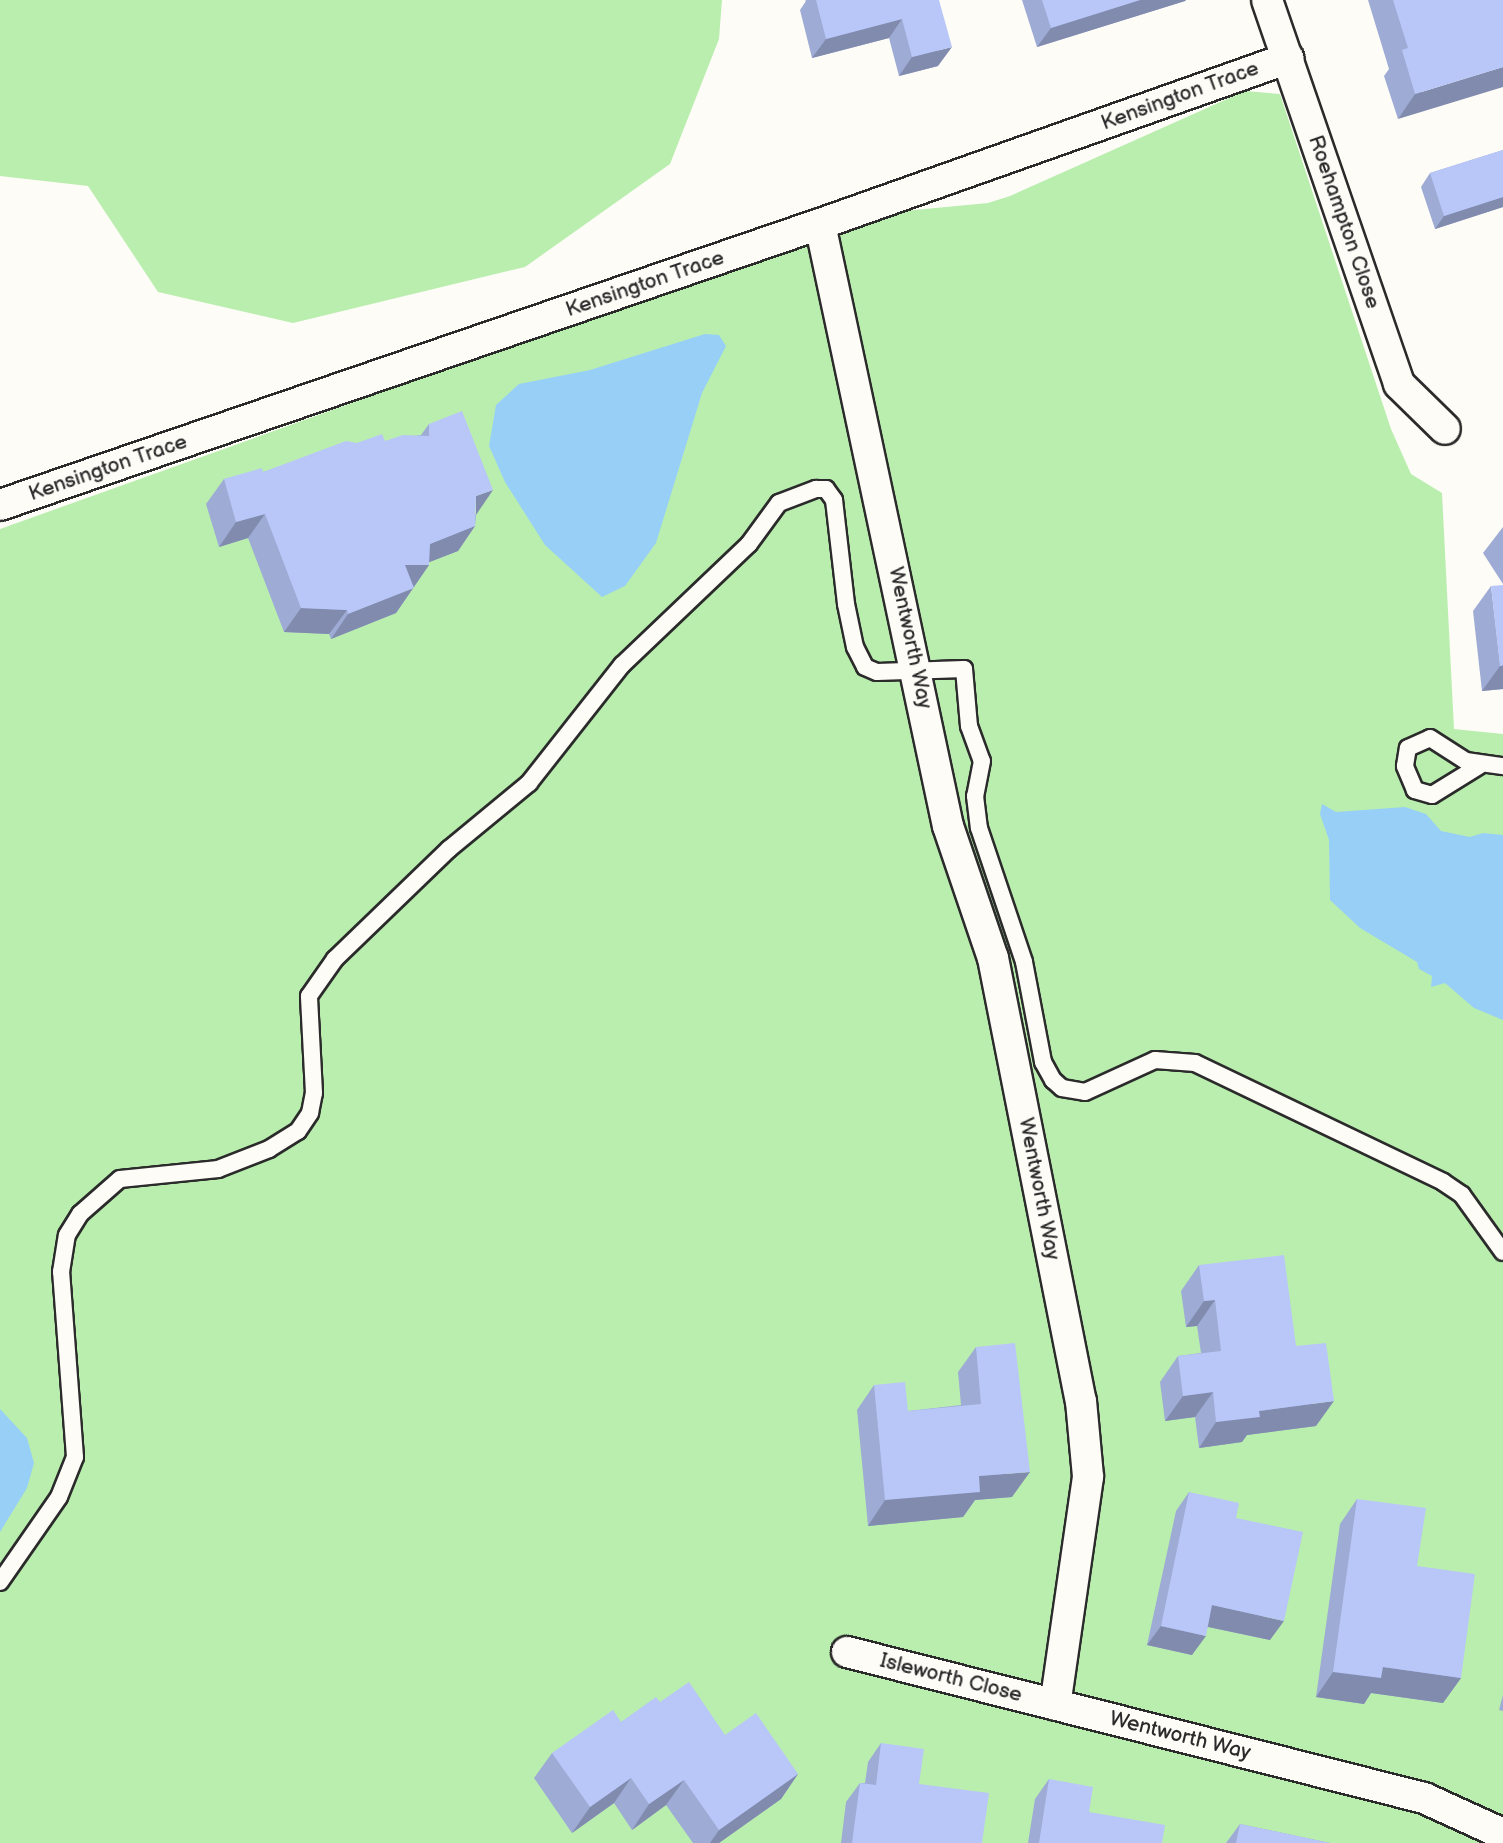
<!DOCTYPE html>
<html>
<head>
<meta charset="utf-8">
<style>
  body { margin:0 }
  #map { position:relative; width:1503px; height:1843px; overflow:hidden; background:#fdfcf7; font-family:"Balsamiq Sans",sans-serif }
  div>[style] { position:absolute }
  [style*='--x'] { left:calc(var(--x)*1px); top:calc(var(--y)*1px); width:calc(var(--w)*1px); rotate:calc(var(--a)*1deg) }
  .green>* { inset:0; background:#baeeaf }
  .water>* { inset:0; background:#98cff7 }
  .roads { filter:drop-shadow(2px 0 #2b2b2b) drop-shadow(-2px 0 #2b2b2b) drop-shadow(0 2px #2b2b2b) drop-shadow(0 -2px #2b2b2b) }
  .service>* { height:16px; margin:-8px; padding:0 8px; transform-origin:8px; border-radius:8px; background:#fdfcf7 }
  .minor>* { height:30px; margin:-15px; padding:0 15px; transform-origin:15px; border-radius:15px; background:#fdfcf7 }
  .wall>* { inset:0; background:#9eabd5 }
  .shaded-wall>* { inset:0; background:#818bae }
  .building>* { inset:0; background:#b8c7f8 }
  span { translate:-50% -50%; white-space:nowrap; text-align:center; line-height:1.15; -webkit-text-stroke:5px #fdfcf7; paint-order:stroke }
  .street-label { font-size:21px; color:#2b2b2b }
</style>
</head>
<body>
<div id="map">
  <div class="green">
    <i style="clip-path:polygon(0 0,722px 0,719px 39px,670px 164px,525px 267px,293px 323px,158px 292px,88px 186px,0 176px)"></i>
    <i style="clip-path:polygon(1245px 91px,1280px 94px,1391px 429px,1411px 474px,1442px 493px,1454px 729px,1503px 734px,1503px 1843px,0 1843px,0 529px,883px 213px,988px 203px,1010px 196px)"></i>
  </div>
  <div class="water">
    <i style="clip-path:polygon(705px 334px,719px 335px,726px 346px,702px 393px,656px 543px,625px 586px,602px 597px,545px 545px,505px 482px,489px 446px,496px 405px,519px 384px,590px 370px)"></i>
    <i style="clip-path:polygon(1322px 804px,1336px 812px,1405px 807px,1426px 814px,1441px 831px,1470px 837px,1483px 833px,1503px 835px,1503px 1020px,1474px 1008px,1445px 983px,1431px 987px,1432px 976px,1419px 969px,1417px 962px,1360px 928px,1330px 900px,1329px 840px,1320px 814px)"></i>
    <i style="clip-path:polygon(0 1409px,27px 1438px,34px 1463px,27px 1488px,0 1532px)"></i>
  </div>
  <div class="roads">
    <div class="service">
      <i style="--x:1479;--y:766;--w:55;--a:148.3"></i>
      <i style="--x:1432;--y:795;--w:18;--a:-164"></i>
      <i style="--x:1415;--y:790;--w:26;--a:-113"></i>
      <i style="--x:1405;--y:766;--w:18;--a:-81"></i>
      <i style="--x:1408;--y:748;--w:24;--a:-24"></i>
      <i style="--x:1430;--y:738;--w:43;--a:32.6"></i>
      <i style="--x:1466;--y:761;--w:37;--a:8"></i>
      <i style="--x:0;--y:1582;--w:103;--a:-55.2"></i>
      <i style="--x:59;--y:1497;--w:43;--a:-68.2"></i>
      <i style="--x:75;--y:1457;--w:186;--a:-94.3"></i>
      <i style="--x:61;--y:1272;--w:37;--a:-81"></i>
      <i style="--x:67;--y:1235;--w:25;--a:-58"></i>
      <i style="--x:80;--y:1214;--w:53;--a:-41.2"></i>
      <i style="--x:120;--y:1179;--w:99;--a:-5.8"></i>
      <i style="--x:218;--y:1169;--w:55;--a:-21.4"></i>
      <i style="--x:269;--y:1149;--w:34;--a:-32"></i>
      <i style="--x:298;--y:1131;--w:22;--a:-56"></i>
      <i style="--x:310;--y:1113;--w:20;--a:-79"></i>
      <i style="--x:314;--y:1093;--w:97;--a:-93"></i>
      <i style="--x:309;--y:996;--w:45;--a:-54.9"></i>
      <i style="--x:335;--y:959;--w:158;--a:-44"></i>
      <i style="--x:449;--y:849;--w:104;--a:-39.5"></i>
      <i style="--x:529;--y:783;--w:150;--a:-51.8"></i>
      <i style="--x:622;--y:665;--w:175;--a:-43.6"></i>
      <i style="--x:749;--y:544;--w:51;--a:-53.8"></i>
      <i style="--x:779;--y:503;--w:40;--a:-21"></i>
      <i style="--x:816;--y:489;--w:10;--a:0"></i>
      <i style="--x:826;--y:489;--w:14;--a:54"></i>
      <i style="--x:834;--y:500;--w:105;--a:83.4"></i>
      <i style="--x:846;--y:604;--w:44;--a:78.2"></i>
      <i style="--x:855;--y:647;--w:22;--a:63"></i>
      <i style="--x:865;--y:667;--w:13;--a:23"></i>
      <i style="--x:877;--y:672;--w:87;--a:-2"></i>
      <i style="--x:964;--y:669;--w:57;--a:85"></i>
      <i style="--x:969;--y:726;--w:37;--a:70"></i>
      <i style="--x:982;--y:761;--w:36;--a:101"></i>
      <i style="--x:975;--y:796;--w:32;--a:83"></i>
      <i style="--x:979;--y:828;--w:141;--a:71.4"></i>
      <i style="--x:1024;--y:962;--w:102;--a:79.2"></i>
      <i style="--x:1043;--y:1062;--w:21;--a:61"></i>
      <i style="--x:1053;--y:1080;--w:12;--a:42"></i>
      <i style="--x:1062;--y:1088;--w:23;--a:10"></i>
      <i style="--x:1085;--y:1092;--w:77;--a:-24.6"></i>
      <i style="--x:1155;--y:1060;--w:40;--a:4.3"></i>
      <i style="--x:1195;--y:1063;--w:275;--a:25.6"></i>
      <i style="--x:1443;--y:1182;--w:23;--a:34"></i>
      <i style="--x:1462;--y:1195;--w:70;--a:54.3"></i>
    </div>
    <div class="minor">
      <i style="--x:1267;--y:0;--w:406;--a:71"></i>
      <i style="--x:1399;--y:384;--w:64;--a:44.4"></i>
      <i style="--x:820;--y:224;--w:615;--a:78"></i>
      <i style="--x:948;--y:826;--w:139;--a:71.2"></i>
      <i style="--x:993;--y:958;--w:452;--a:78.8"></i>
      <i style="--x:1081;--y:1401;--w:76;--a:84.7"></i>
      <i style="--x:1088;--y:1477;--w:230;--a:98.2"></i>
      <i style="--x:0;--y:505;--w:867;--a:-18.92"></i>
      <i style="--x:820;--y:224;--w:497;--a:-19.5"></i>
      <i style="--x:847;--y:1652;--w:595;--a:14.2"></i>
      <i style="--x:1424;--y:1798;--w:87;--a:24.5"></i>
    </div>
  </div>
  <div class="wall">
    <i style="clip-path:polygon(805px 0,939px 0,938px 66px,899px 76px,889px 38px,812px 58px,800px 10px,806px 1px)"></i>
    <i style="clip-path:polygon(1022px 0,1186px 0,1185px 1px,1037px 47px)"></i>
    <i style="clip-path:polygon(1368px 0,1503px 0,1398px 119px,1384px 76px,1389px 69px)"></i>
    <i style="clip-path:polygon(1503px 150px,1503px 207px,1435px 229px,1421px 187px,1430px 173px)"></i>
    <i style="clip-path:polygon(429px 424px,476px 515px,475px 526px,458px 551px,429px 562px,429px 565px,396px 613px,331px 639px,329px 634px,284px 632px,248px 538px,219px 547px,206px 504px,224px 479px,263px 472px,357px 443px,385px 441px,421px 435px)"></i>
    <i style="clip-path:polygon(1503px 527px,1503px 584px,1483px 553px)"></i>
    <i style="clip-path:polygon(1491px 586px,1503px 689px,1482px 691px,1473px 611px)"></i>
    <i style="clip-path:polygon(1199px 1265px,1296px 1346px,1316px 1426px,1247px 1435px,1242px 1442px,1199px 1448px,1195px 1417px,1165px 1421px,1160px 1382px,1178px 1356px,1201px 1353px,1197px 1326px,1186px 1327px,1181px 1291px)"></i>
    <i style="clip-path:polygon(976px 1347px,1012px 1497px,975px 1500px,963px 1517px,868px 1526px,857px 1410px,874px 1385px,908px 1411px,961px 1405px,958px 1372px)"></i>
    <i style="clip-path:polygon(1189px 1492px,1236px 1518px,1270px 1640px,1208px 1627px,1192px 1655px,1147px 1645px,1176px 1511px)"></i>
    <i style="clip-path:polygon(1357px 1499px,1417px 1566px,1461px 1678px,1443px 1703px,1371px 1693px,1364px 1704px,1316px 1697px,1340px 1524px)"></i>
    <i style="clip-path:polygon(1503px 1695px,1503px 1711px,1499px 1710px)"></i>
    <i style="clip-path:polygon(660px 1702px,725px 1735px,798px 1774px,781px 1799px,719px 1843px,693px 1843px,666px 1805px,632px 1830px,614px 1803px,572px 1833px,534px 1778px,552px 1753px,621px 1722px)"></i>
    <i style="clip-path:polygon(881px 1743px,919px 1784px,982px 1843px,841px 1843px,846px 1802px,860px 1783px,865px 1783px,868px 1762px)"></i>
    <i style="clip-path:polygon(1049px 1779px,1089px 1812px,1162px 1843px,1028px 1843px,1035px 1799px)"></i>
    <i style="clip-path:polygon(1240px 1824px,1330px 1843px,1226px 1843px)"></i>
  </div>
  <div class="shaded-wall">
    <i style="clip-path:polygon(1140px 0,1186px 0,1185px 1px,1037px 47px,1051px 28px)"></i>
    <i style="clip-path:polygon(902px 19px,889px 38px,812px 58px,826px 39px)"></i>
    <i style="clip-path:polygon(952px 47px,938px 66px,899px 76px,912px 57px)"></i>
    <i style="clip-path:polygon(1503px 67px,1503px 87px,1398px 119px,1415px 94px)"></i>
    <i style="clip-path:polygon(1503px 197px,1503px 207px,1435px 229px,1444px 216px)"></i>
    <i style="clip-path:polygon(493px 490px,476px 515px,476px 496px)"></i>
    <i style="clip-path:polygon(265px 514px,248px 538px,219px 547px,236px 522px)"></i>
    <i style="clip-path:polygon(475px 526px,458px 551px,422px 565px,429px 565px,396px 613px,331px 639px,348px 614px,430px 544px)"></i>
    <i style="clip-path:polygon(301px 608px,347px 610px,329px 634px,284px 632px)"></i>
    <i style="clip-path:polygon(1503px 665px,1503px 689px,1482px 691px,1500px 666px)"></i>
    <i style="clip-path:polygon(1215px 1300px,1197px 1326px,1186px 1327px,1204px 1301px)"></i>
    <i style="clip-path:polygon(1213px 1392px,1195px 1417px,1165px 1421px,1183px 1396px)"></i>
    <i style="clip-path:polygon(1334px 1401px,1316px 1426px,1247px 1435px,1242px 1442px,1199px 1448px,1216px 1422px,1259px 1411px)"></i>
    <i style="clip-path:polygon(1030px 1472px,1012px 1497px,975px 1500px,963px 1517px,868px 1526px,885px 1500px,979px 1476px)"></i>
    <i style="clip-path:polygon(1212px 1605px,1284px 1621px,1270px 1640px,1199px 1625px)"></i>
    <i style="clip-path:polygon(1161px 1626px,1206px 1636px,1192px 1655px,1147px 1645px)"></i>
    <i style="clip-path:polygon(1383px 1667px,1461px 1678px,1443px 1703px,1371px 1693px,1364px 1704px,1316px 1697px,1333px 1672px)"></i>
    <i style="clip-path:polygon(798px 1774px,781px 1799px,719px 1843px,710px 1843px,719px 1830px)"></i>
    <i style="clip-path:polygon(631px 1778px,614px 1803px,572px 1833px,590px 1807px)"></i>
    <i style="clip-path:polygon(684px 1780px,666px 1805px,632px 1830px,649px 1804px)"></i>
  </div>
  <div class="building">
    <i style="clip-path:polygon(816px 0,939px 0,952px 47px,912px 57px,902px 19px,826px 39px)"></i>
    <i style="clip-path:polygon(1042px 0,1140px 0,1051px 28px)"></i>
    <i style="clip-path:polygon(1393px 0,1503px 0,1503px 67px,1415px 94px,1402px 50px,1408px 48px)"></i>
    <i style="clip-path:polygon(1503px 150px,1503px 197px,1444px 216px,1430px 173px)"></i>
    <i style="clip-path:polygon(462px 411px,493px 490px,476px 496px,475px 526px,430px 544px,429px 565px,405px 565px,414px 588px,348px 614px,347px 610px,301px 608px,265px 514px,236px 522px,224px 479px,262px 468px,263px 472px,346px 441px,357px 443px,382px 434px,385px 441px,403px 435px,429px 436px,429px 424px)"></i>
    <i style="clip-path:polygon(1503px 585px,1503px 665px,1500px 666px,1491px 586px)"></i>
    <i style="clip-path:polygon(1284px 1255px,1296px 1346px,1326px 1343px,1334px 1401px,1259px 1411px,1260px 1417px,1216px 1422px,1213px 1392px,1183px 1396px,1178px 1356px,1221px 1351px,1215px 1300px,1204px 1301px,1199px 1265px)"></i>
    <i style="clip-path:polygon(1015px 1343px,1030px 1472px,979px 1476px,980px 1492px,885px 1500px,874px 1385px,905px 1382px,908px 1411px,981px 1404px,976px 1347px)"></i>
    <i style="clip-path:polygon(1189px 1492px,1239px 1503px,1236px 1518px,1303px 1532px,1284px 1621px,1212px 1605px,1206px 1636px,1161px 1626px)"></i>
    <i style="clip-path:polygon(1357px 1499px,1426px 1508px,1417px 1566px,1475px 1574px,1461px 1678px,1383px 1667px,1381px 1678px,1333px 1672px)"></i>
    <i style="clip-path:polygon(689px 1682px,725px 1735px,756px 1713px,798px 1774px,719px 1830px,684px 1780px,649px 1804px,631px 1778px,590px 1807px,552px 1753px,613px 1710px,621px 1722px,656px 1697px,660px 1702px)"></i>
    <i style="clip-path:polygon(881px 1743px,924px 1749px,919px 1784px,989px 1793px,982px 1843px,852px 1843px,860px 1783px,876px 1785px)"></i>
    <i style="clip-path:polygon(1049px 1779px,1093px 1787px,1089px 1812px,1165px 1825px,1162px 1843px,1039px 1843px)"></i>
    <i style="clip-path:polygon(1240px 1824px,1330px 1843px,1236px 1843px)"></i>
  </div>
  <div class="street-label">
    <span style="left:1180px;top:96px;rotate:-20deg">Kensington Trace</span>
    <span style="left:1344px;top:222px;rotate:71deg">Roehampton Close</span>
    <span style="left:645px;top:284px;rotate:-19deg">Kensington Trace</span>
    <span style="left:108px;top:468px;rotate:-19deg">Kensington Trace</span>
    <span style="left:910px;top:638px;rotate:78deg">Wentworth Way</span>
    <span style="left:1039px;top:1189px;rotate:79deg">Wentworth Way</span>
    <span style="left:951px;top:1678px;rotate:14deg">Isleworth Close</span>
    <span style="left:1180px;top:1736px;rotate:14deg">Wentworth Way</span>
  </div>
</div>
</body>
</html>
